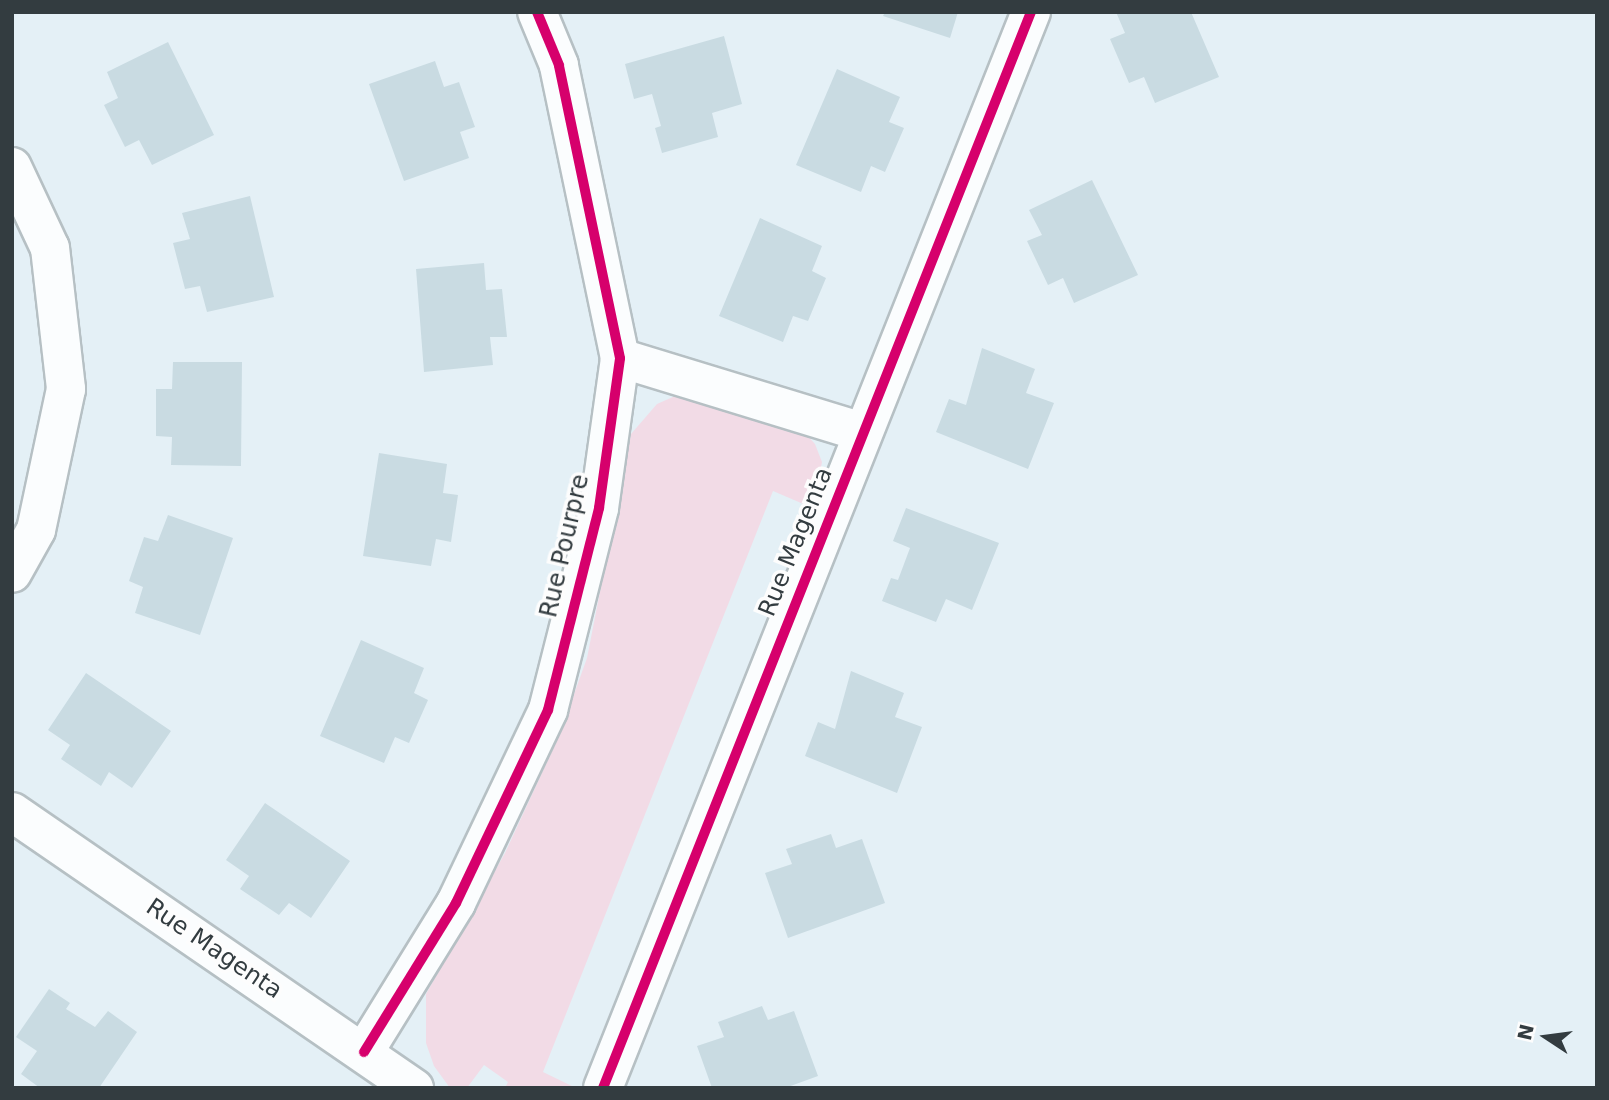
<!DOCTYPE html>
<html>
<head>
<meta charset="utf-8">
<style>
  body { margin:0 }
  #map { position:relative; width:1609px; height:1100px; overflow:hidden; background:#e4f0f6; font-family:"DejaVu Sans",sans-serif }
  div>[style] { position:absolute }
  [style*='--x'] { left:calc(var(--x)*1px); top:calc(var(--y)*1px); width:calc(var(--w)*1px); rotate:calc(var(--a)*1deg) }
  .green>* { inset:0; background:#f2dbe6 }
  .building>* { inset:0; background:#c9dbe2 }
  .roads { filter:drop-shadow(2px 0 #b6c0c4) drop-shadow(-2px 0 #b6c0c4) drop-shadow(0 2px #b6c0c4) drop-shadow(0 -2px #b6c0c4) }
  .street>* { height:38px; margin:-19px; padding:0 19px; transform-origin:19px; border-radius:19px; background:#fbfdfe }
  .cycleway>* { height:10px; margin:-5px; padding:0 5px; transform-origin:5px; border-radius:5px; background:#d6006c }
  span { translate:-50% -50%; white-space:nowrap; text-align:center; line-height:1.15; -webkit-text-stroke:7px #fdfdfd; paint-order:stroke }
  .street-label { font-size:24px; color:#333c40 }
  .frame { position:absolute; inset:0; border:14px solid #333c40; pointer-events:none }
  .north { position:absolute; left:1511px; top:1002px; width:70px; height:70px; -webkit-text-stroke:5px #fdfdfd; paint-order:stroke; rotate:283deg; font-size:19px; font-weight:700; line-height:28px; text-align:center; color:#333c40 }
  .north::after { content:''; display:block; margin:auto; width:24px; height:32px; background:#333c40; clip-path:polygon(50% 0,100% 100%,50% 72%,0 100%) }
</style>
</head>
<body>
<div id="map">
  <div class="green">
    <i style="clip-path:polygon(682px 393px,803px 431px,815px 444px,822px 462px,818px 483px,808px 506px,773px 491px,543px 1072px,576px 1088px,505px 1088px,508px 1082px,484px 1065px,467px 1088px,450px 1088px,434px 1066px,426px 1043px,426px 994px,505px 853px,559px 736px,587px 658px,631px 434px,657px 404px)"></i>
  </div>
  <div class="building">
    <i style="clip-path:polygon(958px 12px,950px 38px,883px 16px,885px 12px)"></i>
    <i style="clip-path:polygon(1116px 12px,1191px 12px,1219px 77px,1155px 103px,1144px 77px,1129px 83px,1110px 39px,1125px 33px)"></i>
    <i style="clip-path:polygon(724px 36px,742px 104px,712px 113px,718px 137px,662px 153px,655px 128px,661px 126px,652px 94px,634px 99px,625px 64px)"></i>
    <i style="clip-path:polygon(168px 42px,214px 135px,152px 165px,139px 140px,125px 147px,104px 105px,118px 98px,107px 72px)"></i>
    <i style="clip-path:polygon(435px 61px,444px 87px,459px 82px,475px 127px,460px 132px,469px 158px,404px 181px,369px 84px)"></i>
    <i style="clip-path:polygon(837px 69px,900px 97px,889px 122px,904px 128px,885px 172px,871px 166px,861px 192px,796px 165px)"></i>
    <i style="clip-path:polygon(1092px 180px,1138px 275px,1074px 303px,1063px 278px,1048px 285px,1027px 241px,1042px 235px,1029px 210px)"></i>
    <i style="clip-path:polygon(250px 196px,274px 297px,207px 312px,200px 286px,185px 289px,173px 243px,190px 239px,182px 213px)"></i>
    <i style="clip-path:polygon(760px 218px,822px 246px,812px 271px,826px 278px,808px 321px,793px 316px,783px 342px,719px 316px)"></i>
    <i style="clip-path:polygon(484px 263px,486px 290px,502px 289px,507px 337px,490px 337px,493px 365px,424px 372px,416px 269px)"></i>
    <i style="clip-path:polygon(982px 348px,1035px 369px,1026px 393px,1054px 403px,1028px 469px,936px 432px,949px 399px,966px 405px)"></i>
    <i style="clip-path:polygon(173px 362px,242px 362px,241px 466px,171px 465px,172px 437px,156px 436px,156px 389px,172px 389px)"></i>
    <i style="clip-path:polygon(379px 453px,447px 464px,443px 493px,458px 495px,451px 542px,436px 539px,431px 566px,363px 556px)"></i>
    <i style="clip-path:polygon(906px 508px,999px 543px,972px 610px,946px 599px,936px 622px,882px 601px,891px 578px,898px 580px,910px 548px,893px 541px)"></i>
    <i style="clip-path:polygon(168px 515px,233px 538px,200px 635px,135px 613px,143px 587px,129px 581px,144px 537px,158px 541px)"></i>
    <i style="clip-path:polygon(361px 640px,424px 668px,414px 693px,428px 700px,409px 743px,395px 737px,384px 763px,320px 736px)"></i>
    <i style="clip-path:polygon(851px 671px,904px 693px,895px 717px,922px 727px,897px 793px,805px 756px,818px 722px,835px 729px)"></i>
    <i style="clip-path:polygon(86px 673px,171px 731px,132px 788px,109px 772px,101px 786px,61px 759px,70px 745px,48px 730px)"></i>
    <i style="clip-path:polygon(265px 803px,350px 861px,311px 918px,289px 903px,279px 915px,240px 889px,249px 876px,226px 860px)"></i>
    <i style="clip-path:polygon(831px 834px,836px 848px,862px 839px,885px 903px,788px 938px,765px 873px,792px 864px,786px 849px)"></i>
    <i style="clip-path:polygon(49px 989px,70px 1003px,66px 1009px,95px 1027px,108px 1011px,137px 1032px,99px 1088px,40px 1088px,21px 1074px,37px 1051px,16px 1037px)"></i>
    <i style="clip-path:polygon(762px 1006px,768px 1020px,794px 1011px,818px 1076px,785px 1088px,712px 1088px,697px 1046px,724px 1037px,718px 1022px)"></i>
  </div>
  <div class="roads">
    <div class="street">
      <i style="--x:12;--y:167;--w:89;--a:64.9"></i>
      <i style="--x:50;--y:248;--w:142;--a:83.5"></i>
      <i style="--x:66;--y:389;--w:144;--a:102"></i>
      <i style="--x:36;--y:530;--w:49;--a:119.2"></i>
      <i style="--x:620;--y:358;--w:253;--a:17"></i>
      <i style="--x:12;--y:812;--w:488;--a:34.5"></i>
      <i style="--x:364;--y:1052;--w:175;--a:-58.3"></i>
      <i style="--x:456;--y:903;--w:214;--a:-64.5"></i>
      <i style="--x:548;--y:710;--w:208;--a:-75.8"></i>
      <i style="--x:599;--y:508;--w:151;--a:-82"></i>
      <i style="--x:620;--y:358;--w:299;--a:-101.8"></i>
      <i style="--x:559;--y:65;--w:57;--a:-112.5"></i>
      <i style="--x:603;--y:1088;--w:1158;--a:-68.31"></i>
    </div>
  </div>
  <div class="cycleway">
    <i style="--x:364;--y:1052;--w:175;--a:-58.3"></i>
    <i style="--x:456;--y:903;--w:214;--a:-64.5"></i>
    <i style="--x:548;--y:710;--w:208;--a:-75.8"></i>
    <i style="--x:599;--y:508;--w:151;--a:-82"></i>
    <i style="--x:620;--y:358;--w:299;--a:-101.8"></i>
    <i style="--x:559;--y:65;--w:57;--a:-112.5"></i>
    <i style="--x:603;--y:1088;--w:1158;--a:-68.31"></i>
  </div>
  <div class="street-label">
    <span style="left:796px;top:542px;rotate:-68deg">Rue Magenta</span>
    <span style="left:565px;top:546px;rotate:-77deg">Rue Pourpre</span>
    <span style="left:214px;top:949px;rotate:34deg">Rue Magenta</span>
  </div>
  <div class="frame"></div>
  <div class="north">N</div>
</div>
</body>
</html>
